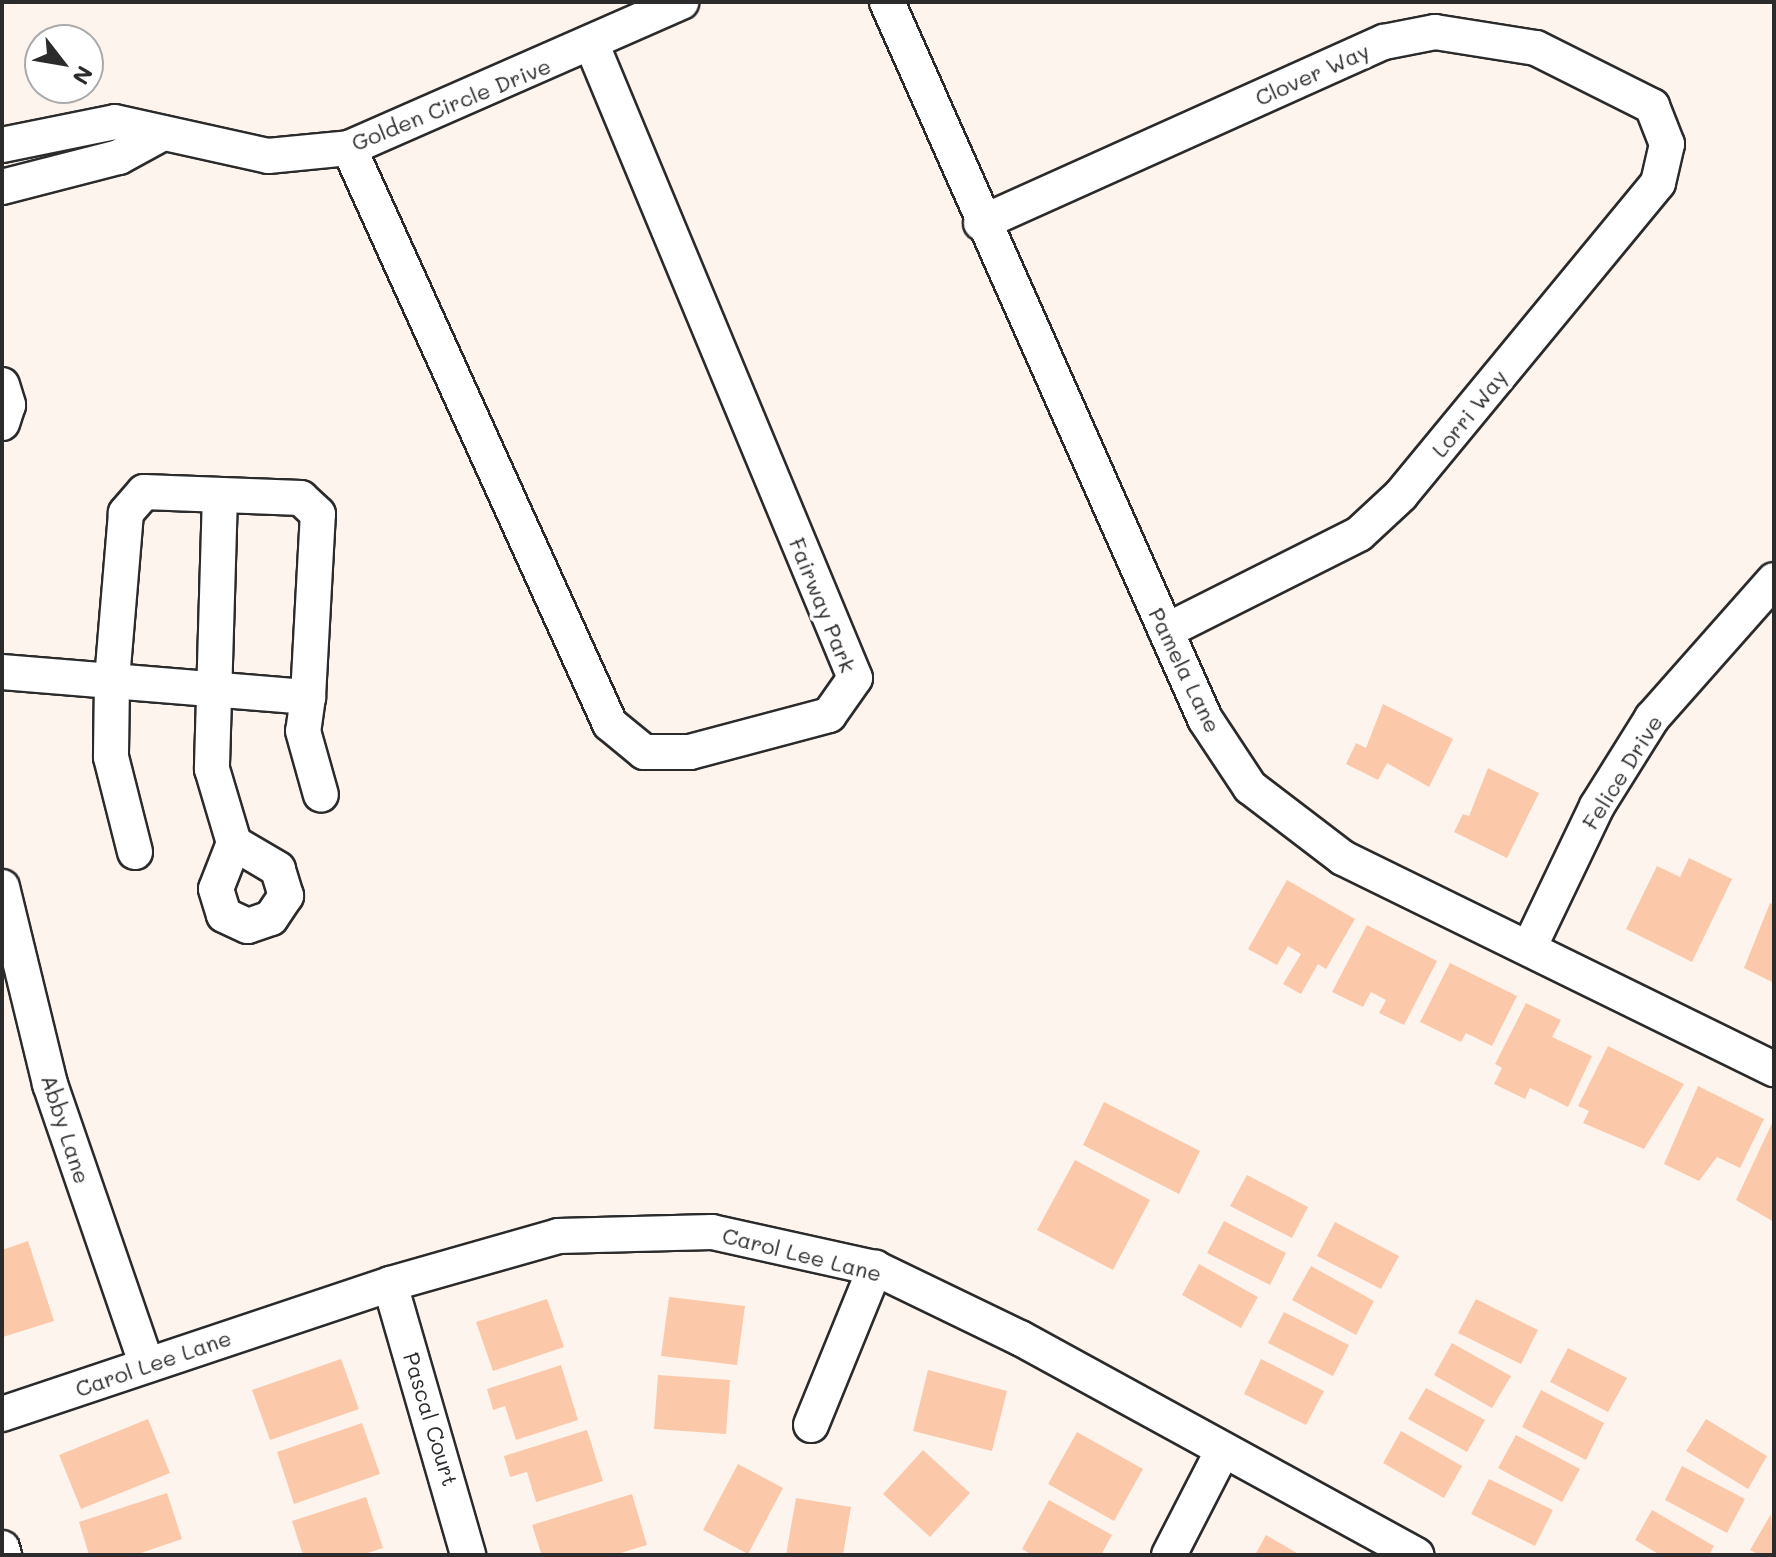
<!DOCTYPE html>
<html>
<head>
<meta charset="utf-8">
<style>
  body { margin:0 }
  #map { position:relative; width:1776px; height:1557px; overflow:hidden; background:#fef4ee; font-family:Mali,sans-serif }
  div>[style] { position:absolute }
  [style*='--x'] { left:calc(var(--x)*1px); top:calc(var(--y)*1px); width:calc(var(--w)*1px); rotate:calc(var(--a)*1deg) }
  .building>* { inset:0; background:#fbc9aa }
  .roads { filter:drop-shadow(2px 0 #2b2b2b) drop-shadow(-2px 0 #2b2b2b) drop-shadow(0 2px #2b2b2b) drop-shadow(0 -2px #2b2b2b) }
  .minor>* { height:34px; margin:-17px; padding:0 17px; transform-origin:17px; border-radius:17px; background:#fff }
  span { translate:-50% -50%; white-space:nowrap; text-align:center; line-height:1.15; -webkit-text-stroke:8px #fff; paint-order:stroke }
  .street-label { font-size:22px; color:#2b2b2b }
  .frame { position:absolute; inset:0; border:4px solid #2b2b2b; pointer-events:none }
  .north { position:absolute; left:24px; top:24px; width:80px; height:80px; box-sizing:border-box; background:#fff; border:2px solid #aaa; border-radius:50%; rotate:121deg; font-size:22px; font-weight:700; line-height:32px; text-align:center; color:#2b2b2b }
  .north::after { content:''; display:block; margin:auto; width:28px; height:36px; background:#2b2b2b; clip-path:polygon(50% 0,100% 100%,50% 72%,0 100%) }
</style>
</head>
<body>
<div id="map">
  <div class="building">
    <i style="clip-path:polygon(1383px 704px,1453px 739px,1429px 787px,1387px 763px,1378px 780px,1346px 764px,1356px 743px,1366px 748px)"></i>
    <i style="clip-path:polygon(1488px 768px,1539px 793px,1507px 858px,1454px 832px,1463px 814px,1469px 816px)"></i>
    <i style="clip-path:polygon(1689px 858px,1732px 879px,1692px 962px,1626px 929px,1657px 866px,1680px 877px)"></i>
    <i style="clip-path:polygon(1287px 880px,1355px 919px,1326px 969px,1318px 964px,1301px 994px,1283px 984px,1301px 954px,1288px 946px,1277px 965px,1248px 949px)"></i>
    <i style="clip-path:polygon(1770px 903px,1774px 905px,1774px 983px,1744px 968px)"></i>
    <i style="clip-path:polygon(1367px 925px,1437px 961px,1404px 1025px,1379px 1013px,1386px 1000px,1371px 992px,1363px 1007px,1332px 992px)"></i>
    <i style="clip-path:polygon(1450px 963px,1517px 996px,1492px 1046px,1466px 1033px,1461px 1042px,1420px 1022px)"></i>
    <i style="clip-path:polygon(1526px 1003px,1561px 1020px,1552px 1037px,1592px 1056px,1568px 1107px,1530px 1088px,1525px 1099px,1494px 1084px,1502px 1068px,1495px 1064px)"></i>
    <i style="clip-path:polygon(1608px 1046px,1684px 1084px,1644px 1149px,1583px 1123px,1589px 1111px,1578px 1106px)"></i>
    <i style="clip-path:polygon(1698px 1086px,1764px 1119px,1740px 1168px,1717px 1157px,1699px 1181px,1664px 1164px)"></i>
    <i style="clip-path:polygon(1104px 1102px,1200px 1151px,1179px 1194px,1083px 1145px)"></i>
    <i style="clip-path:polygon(1774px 1119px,1774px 1222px,1736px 1200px)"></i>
    <i style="clip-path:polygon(1075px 1160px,1150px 1200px,1113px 1270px,1037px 1230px)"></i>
    <i style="clip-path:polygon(1247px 1175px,1308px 1207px,1292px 1238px,1230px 1206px)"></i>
    <i style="clip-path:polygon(1224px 1221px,1286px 1253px,1270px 1285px,1207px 1253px)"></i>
    <i style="clip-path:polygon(1335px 1222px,1399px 1256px,1381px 1289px,1317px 1256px)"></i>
    <i style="clip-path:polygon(28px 1241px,54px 1321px,3px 1337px,2px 1250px)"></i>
    <i style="clip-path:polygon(1199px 1264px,1258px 1297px,1241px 1328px,1182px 1295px)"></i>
    <i style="clip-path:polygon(1311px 1266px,1374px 1301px,1356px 1335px,1292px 1300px)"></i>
    <i style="clip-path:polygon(669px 1297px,745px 1306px,737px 1365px,661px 1356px)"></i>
    <i style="clip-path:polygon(547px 1299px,564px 1347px,493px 1371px,476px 1322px)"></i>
    <i style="clip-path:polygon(1476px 1299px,1538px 1330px,1521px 1364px,1458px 1333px)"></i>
    <i style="clip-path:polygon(1284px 1312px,1349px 1345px,1333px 1376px,1268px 1343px)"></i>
    <i style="clip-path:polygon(1452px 1343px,1511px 1376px,1492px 1408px,1434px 1375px)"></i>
    <i style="clip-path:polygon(1568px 1348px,1627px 1378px,1608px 1412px,1550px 1382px)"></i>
    <i style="clip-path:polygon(341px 1359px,359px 1409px,270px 1440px,252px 1390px)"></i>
    <i style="clip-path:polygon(1261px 1359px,1324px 1391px,1306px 1425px,1244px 1394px)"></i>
    <i style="clip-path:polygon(561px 1365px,578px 1420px,516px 1440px,505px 1406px,493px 1410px,487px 1389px)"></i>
    <i style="clip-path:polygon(928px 1370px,1007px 1391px,992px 1451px,913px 1431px)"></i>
    <i style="clip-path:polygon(658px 1375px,730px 1380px,726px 1434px,654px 1429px)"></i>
    <i style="clip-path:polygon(1426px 1388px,1485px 1420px,1467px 1452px,1408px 1419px)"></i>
    <i style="clip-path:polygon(1541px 1390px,1604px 1423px,1586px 1460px,1522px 1427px)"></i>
    <i style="clip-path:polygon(148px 1419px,170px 1473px,81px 1509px,59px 1455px)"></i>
    <i style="clip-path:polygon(1706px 1419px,1767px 1456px,1748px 1489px,1686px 1451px)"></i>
    <i style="clip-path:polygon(362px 1423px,380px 1474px,294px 1504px,277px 1452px)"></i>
    <i style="clip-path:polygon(587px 1430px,603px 1481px,536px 1502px,527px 1472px,510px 1477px,504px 1456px)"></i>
    <i style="clip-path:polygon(1401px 1431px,1462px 1466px,1444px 1498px,1383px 1463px)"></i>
    <i style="clip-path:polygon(1077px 1432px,1143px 1469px,1114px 1521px,1048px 1484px)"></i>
    <i style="clip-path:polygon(1516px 1435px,1580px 1469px,1562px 1502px,1498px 1468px)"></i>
    <i style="clip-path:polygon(923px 1450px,970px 1493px,930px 1537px,883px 1494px)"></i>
    <i style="clip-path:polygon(738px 1464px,783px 1488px,748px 1554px,703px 1530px)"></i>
    <i style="clip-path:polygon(1682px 1466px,1745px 1499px,1727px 1533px,1665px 1500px)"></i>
    <i style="clip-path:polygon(1489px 1479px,1553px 1510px,1535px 1546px,1471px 1514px)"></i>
    <i style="clip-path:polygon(167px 1493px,182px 1539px,135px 1555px,89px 1555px,79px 1522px)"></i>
    <i style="clip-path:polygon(632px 1494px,647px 1545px,614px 1555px,541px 1553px,532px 1525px)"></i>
    <i style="clip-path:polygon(366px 1497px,383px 1548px,362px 1555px,303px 1555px,292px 1521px)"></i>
    <i style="clip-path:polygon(796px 1498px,851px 1507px,843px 1555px,786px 1555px)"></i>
    <i style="clip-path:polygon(1049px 1500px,1112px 1535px,1101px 1555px,1032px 1555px,1022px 1549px)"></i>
    <i style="clip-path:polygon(1652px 1510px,1714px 1546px,1709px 1555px,1660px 1555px,1635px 1540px)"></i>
    <i style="clip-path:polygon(1771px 1514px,1774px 1555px,1759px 1555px,1750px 1550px)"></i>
    <i style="clip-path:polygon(1266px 1535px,1300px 1555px,1255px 1555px)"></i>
  </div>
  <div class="roads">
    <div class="minor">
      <i style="--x:887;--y:2;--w:784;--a:66.08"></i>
      <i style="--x:1205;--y:719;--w:82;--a:56.5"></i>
      <i style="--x:1250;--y:787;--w:117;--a:37.4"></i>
      <i style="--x:1343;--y:858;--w:480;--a:26.1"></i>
      <i style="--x:2;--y:145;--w:115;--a:-11.5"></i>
      <i style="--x:115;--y:122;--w:157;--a:12.5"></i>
      <i style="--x:268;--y:156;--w:81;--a:-5.6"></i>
      <i style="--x:349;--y:148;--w:363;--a:-23.7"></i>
      <i style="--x:349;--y:148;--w:632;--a:65.62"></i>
      <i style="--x:610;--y:724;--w:44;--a:39.5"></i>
      <i style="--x:644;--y:752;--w:46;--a:0"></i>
      <i style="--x:690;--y:752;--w:144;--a:-14.9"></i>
      <i style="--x:829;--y:715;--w:45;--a:-54.9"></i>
      <i style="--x:855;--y:678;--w:685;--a:-112.56"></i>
      <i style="--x:2;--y:187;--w:121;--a:-14.4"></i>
      <i style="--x:119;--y:157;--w:50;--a:-28.6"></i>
      <i style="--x:981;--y:223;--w:442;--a:-24.2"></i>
      <i style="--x:1384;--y:42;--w:52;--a:-11.1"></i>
      <i style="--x:1435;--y:32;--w:102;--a:9"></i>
      <i style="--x:1536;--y:48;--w:130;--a:26.6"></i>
      <i style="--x:1652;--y:106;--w:41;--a:68.5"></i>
      <i style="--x:1667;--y:144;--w:40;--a:103"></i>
      <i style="--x:1658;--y:183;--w:404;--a:129.5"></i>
      <i style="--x:1401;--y:495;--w:57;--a:137.1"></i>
      <i style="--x:1359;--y:534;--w:216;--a:153.3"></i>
      <i style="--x:2;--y:385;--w:21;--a:73"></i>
      <i style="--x:8;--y:405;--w:19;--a:108"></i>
      <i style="--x:220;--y:495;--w:274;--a:91.7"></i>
      <i style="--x:212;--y:769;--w:77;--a:73.4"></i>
      <i style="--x:234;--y:843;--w:49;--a:111.4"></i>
      <i style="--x:216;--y:889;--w:27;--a:73"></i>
      <i style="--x:224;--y:915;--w:26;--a:25"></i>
      <i style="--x:248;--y:926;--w:24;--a:-19"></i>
      <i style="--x:271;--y:918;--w:27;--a:-56"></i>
      <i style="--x:286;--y:896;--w:28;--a:-107"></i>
      <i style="--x:278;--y:869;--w:51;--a:-149.4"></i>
      <i style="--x:2;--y:672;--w:110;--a:4.7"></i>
      <i style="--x:112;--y:681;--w:197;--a:4.7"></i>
      <i style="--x:308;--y:697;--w:183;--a:-86.9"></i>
      <i style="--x:318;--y:514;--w:23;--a:-137"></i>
      <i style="--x:301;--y:498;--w:157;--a:-177.8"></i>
      <i style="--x:144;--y:492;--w:28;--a:131"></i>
      <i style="--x:126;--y:513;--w:169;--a:94.8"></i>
      <i style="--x:112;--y:681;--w:76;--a:90.8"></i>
      <i style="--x:111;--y:757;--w:98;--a:75.8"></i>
      <i style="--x:308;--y:697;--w:34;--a:98"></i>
      <i style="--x:303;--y:731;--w:66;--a:74.3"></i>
      <i style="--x:2;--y:887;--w:203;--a:76.3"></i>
      <i style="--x:50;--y:1084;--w:297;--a:71"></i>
      <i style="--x:1530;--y:946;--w:155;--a:-64.4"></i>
      <i style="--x:1597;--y:806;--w:104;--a:-58"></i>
      <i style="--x:1652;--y:718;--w:184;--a:-48.5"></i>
      <i style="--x:390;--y:1284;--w:282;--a:73.9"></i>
      <i style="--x:2;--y:1414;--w:409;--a:-18.5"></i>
      <i style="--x:390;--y:1284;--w:175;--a:-15.9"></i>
      <i style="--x:558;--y:1236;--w:154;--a:-1.5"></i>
      <i style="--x:712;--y:1232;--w:167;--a:12.5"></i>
      <i style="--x:875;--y:1268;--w:161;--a:25.8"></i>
      <i style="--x:1020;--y:1338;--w:452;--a:28.7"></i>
      <i style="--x:811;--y:1425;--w:170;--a:-67.8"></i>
      <i style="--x:2;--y:1548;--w:7;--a:74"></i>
      <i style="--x:1169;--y:1555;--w:118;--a:-62.8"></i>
    </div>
  </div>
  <div class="street-label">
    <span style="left:1312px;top:74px;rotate:-24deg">Clover Way</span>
    <span style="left:451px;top:104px;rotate:-22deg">Golden Circle Drive</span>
    <span style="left:1469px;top:413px;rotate:-51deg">Lorri Way</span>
    <span style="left:823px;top:605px;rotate:68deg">Fairway Park</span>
    <span style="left:1185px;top:670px;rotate:64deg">Pamela Lane</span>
    <span style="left:1622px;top:772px;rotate:-58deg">Felice Drive</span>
    <span style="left:66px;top:1129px;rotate:72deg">Abby Lane</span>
    <span style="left:802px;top:1254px;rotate:14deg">Carol Lee Lane</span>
    <span style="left:153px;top:1363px;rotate:-19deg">Carol Lee Lane</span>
    <span style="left:431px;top:1419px;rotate:73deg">Pascal Court</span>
  </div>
  <div class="frame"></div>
  <div class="north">N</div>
</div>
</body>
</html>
